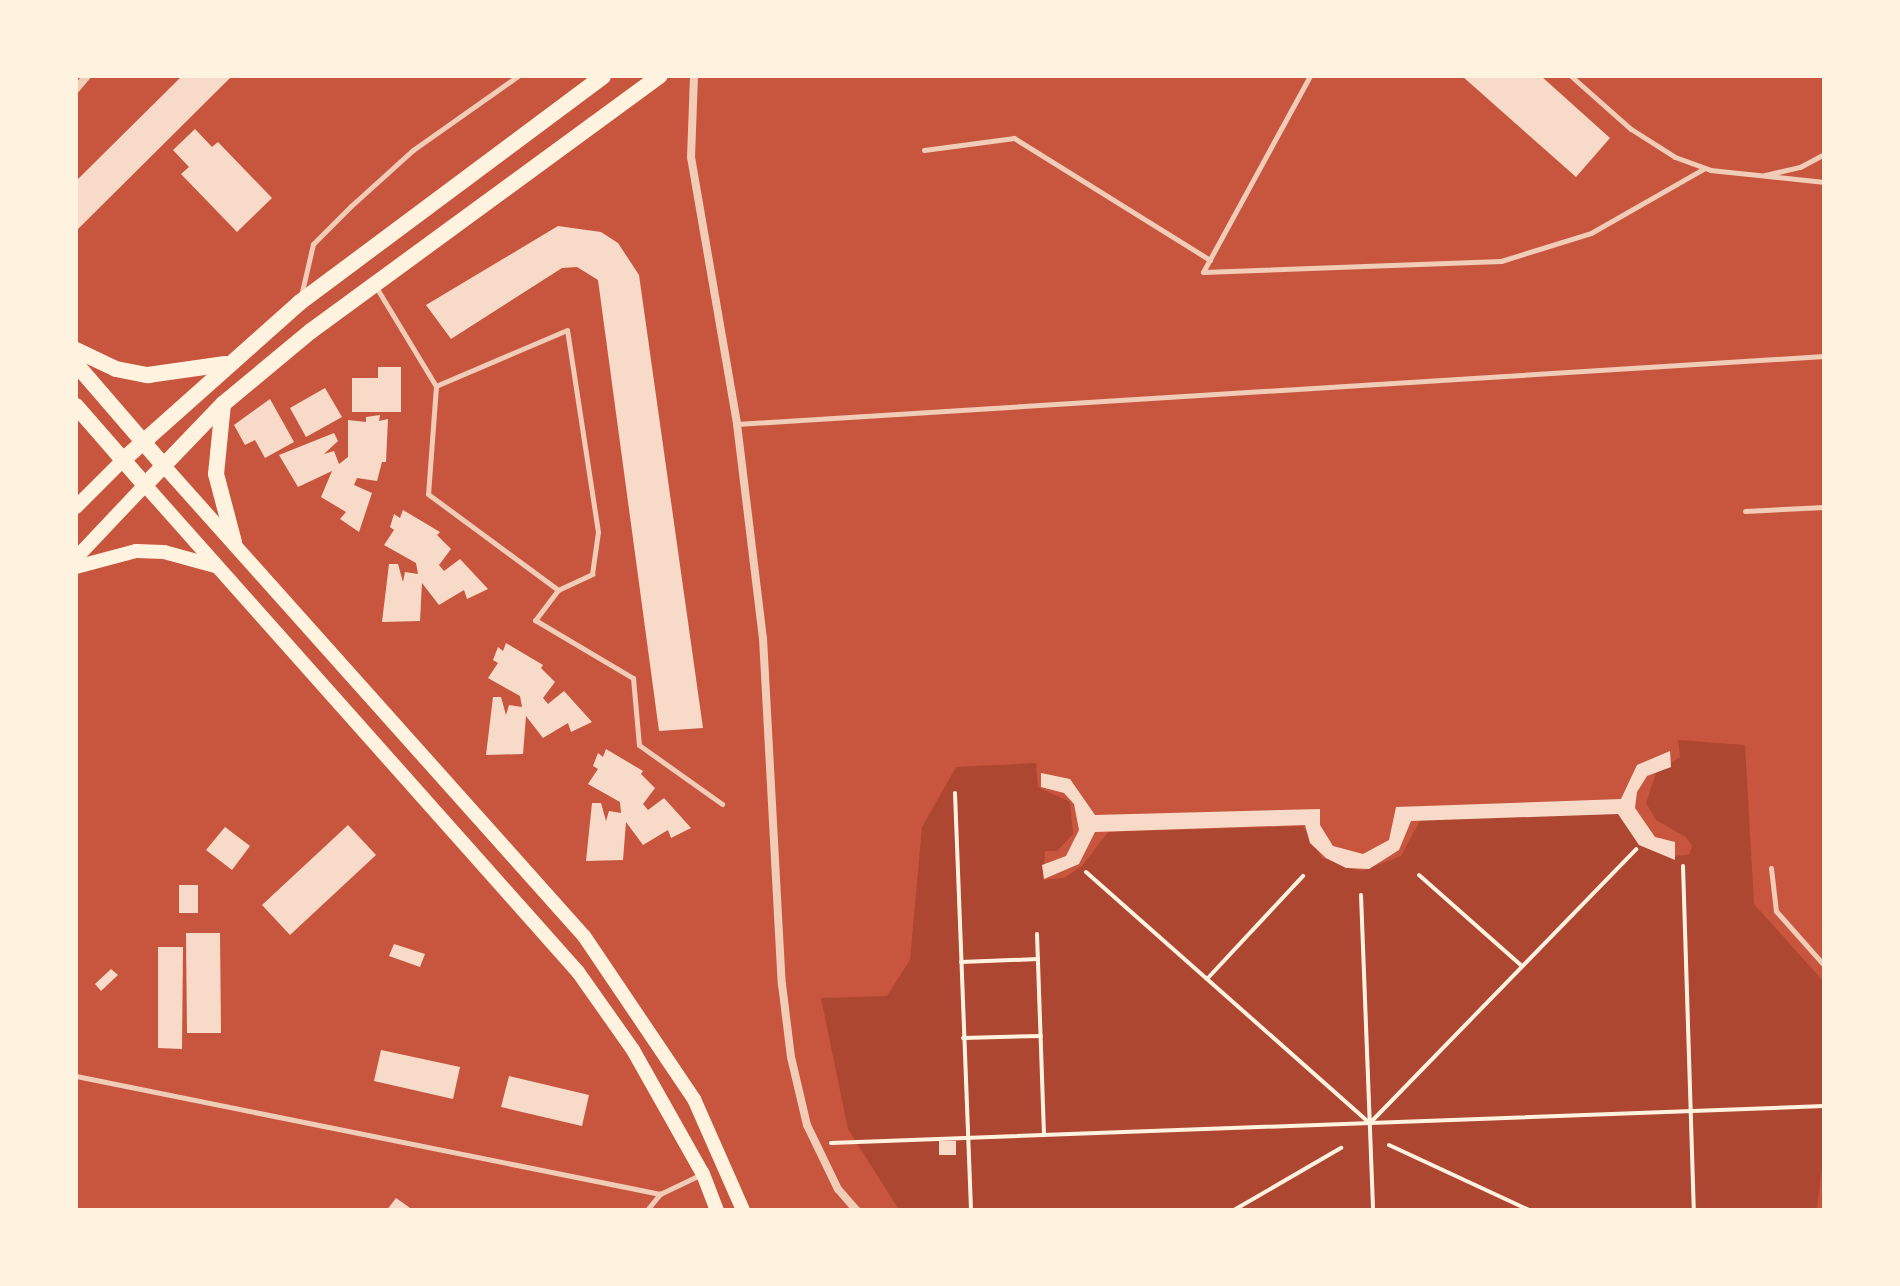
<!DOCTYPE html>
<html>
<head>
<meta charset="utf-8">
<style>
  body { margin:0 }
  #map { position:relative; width:1900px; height:1286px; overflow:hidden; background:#c8553d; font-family:"Open Sans",sans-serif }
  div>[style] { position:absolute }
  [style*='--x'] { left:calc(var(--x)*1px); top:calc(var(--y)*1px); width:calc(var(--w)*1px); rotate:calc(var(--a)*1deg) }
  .green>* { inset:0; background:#ae4732 }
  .building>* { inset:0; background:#f7dbc8 }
  .path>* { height:4px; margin:-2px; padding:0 2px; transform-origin:2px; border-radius:2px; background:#fff3e0 }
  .service>* { height:5px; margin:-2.5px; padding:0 2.5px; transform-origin:2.5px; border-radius:2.5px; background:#f1ccb7 }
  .minor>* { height:8px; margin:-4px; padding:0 4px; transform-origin:4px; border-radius:4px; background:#f1ccb7 }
  .secondary>* { height:14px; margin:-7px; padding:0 7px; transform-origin:7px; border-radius:7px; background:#fff3e0 }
  .trunk>* { height:16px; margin:-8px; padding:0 8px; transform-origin:8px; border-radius:8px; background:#fff3e0 }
  span { translate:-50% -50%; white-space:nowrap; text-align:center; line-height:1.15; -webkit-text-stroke:6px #fff3e0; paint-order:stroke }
  .frame { position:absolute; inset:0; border:78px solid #fff3e0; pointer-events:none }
</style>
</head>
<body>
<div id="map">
  <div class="green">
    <i style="clip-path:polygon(1678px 740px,1745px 745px,1754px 904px,1824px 982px,1824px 1148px,1817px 1210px,899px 1210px,848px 1129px,821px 998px,887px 996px,910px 960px,922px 827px,956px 767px,1036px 763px,1038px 787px,1070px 802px,1073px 834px,1057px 851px,1045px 851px,1043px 880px,1064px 878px,1082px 866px,1108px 832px,1303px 826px,1322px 858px,1362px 871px,1401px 856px,1422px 817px,1620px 811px,1669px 856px,1689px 855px,1692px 846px,1686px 837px,1656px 820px,1646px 803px,1656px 773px,1680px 757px)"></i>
  </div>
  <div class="building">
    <i style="clip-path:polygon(182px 76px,230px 78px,76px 231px,76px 181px)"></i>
    <i style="clip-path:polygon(1462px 76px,1541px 76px,1610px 138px,1576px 177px)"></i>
    <i style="clip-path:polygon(195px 129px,212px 147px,218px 142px,272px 198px,237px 232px,181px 174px,189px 167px,173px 150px)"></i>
    <i style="clip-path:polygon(558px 226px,601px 232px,618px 243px,639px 275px,703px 728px,659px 731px,598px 280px,577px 267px,562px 268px,451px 339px,426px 305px)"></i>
    <i style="clip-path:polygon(378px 367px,401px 367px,401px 412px,352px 412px,352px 378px,378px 378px)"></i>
    <i style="clip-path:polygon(325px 388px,342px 417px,306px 437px,290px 408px)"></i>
    <i style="clip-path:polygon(270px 399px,294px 442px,265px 458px,255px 440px,245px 445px,234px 425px)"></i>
    <i style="clip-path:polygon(380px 415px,379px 421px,388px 419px,386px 462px,382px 462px,377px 481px,357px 478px,354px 485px,372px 493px,359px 532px,340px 519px,346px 512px,321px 497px,332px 471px,298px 487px,279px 455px,334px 433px,338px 441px,324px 454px,334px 451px,339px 464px,348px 457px,348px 420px,366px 422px,366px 417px)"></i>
    <i style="clip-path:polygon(403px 510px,440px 532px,437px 535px,451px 549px,439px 565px,444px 571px,460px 559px,488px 589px,467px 599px,464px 590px,439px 605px,422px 583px,420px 621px,382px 622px,389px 564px,398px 564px,403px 582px,405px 572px,418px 574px,416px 563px,384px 545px,394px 530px,390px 527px,394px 514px,400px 518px)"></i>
    <i style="clip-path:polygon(506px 643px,543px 665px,541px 668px,555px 682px,543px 698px,548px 704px,564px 691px,592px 722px,571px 732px,568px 723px,543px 738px,526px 716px,523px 754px,486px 755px,493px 697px,501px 697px,506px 715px,509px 705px,522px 707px,520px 696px,488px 678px,498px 663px,493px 660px,498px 647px,503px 651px)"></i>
    <i style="clip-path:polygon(606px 749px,643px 771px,641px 774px,655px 788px,643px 804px,648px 810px,664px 798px,691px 828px,671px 838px,668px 830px,643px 845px,626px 822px,623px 860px,586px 861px,592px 803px,601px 803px,606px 821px,609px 811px,621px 813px,620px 802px,588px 784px,598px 769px,593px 766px,598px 753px,603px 757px)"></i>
    <i style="clip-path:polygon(1670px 751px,1671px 767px,1647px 776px,1637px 792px,1635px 808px,1655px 837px,1675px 842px,1675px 860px,1639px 845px,1618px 814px,1411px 821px,1399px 850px,1369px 869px,1346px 868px,1326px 858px,1310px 843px,1305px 825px,1095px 832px,1079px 864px,1044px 879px,1042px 865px,1066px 856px,1079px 830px,1074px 804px,1064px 793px,1041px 787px,1041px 773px,1070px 779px,1095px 815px,1320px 809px,1320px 825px,1333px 846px,1363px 854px,1389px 840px,1396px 807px,1621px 799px,1637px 765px)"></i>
    <i style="clip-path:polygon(348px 825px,376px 855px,290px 935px,262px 905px)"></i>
    <i style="clip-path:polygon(225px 827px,250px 846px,232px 870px,206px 850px)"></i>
    <i style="clip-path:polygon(179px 885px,198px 885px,198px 913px,179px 913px)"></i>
    <i style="clip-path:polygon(186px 933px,220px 933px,221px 1033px,187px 1033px)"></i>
    <i style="clip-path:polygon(394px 944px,425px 954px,420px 967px,389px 956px)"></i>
    <i style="clip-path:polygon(158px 947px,183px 947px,182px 1049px,158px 1048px)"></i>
    <i style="clip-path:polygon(111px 969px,118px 975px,101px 991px,95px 984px)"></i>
    <i style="clip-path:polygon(381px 1050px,460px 1067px,453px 1099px,374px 1081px)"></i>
    <i style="clip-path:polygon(509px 1076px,589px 1095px,582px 1126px,501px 1107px)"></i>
    <i style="clip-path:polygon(939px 1141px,956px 1141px,956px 1155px,939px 1155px)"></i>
    <i style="clip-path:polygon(396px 1198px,413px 1210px,387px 1210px)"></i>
  </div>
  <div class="path">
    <i style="--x:955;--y:793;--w:417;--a:87.8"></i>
    <i style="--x:1683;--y:866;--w:344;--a:88.2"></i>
    <i style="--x:1086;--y:872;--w:379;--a:41.5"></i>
    <i style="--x:1370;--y:1123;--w:382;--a:-45.8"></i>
    <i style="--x:1419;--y:875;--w:137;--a:41.5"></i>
    <i style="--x:1361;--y:895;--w:315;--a:87.8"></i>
    <i style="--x:1037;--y:934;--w:201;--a:88"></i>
    <i style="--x:961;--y:962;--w:77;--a:-2.2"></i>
    <i style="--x:1207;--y:979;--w:141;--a:-47"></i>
    <i style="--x:963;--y:1038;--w:78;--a:-1.5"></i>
    <i style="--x:831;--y:1143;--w:994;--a:-2.13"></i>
    <i style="--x:1389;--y:1145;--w:154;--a:24.9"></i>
    <i style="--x:1234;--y:1210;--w:124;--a:-30.1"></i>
  </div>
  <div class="service">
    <i style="--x:1571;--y:76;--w:80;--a:41.5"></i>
    <i style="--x:1631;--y:129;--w:52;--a:32.5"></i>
    <i style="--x:1675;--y:157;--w:37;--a:20"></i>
    <i style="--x:1710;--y:170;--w:115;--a:6"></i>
    <i style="--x:924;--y:150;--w:91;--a:-7.6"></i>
    <i style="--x:1014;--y:138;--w:231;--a:31.9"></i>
    <i style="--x:1765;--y:175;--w:36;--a:-13"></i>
    <i style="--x:1800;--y:167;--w:27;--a:-28"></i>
    <i style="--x:1203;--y:272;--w:298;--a:-2.1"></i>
    <i style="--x:1501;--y:261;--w:94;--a:-17.3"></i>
    <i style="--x:1591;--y:233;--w:131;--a:-29.7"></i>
    <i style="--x:1203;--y:272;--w:223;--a:-61.4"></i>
    <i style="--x:376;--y:287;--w:116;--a:58.8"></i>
    <i style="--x:436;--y:386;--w:108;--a:94.2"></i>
    <i style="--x:428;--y:494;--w:162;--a:36.4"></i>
    <i style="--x:558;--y:590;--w:38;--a:-25"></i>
    <i style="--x:592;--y:574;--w:42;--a:-81.9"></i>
    <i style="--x:598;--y:532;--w:204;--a:-98.7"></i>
    <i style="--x:567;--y:330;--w:142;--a:156.9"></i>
    <i style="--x:301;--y:296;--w:53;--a:-77"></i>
    <i style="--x:313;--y:244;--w:54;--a:-45"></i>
    <i style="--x:351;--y:206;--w:84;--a:-42.1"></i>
    <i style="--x:413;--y:150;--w:128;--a:-35.2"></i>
    <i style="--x:737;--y:424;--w:1089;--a:-3.58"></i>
    <i style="--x:1745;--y:511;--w:79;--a:-2.9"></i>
    <i style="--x:558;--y:590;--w:38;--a:127"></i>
    <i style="--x:535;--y:620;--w:114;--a:30.6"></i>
    <i style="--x:633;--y:678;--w:67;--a:84.9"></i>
    <i style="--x:639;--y:745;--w:102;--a:35.4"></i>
    <i style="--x:1771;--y:868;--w:43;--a:83.4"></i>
    <i style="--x:1776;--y:911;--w:72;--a:48.4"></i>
    <i style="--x:76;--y:1076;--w:596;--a:11.42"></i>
    <i style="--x:647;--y:1210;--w:21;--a:-51"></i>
    <i style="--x:660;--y:1194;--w:47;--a:-25.5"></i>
  </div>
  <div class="minor">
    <i style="--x:694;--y:76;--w:81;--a:92.1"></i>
    <i style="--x:691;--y:157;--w:271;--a:80.2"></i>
    <i style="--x:737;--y:424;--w:216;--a:83.1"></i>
    <i style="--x:763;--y:638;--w:347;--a:86.9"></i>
    <i style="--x:782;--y:984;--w:74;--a:83"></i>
    <i style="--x:791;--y:1057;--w:70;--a:76.8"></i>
    <i style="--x:807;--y:1125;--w:71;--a:64.2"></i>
    <i style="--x:838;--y:1189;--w:28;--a:49"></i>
    <i style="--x:76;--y:89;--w:17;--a:-50"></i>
  </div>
  <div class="secondary">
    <i style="--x:164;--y:466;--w:630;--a:48.22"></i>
    <i style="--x:584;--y:936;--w:197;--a:56"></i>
    <i style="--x:694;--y:1099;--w:121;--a:66.2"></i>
    <i style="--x:76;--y:507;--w:66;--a:-45"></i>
    <i style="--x:76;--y:558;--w:100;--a:-46.6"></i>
    <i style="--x:145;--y:485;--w:652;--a:48.36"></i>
    <i style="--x:578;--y:972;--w:95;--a:54.8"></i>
    <i style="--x:633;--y:1050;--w:142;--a:60.6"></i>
    <i style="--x:703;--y:1174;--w:39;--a:69"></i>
    <i style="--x:76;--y:567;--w:62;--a:-14.9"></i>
    <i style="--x:136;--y:551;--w:28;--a:2"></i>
    <i style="--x:164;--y:552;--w:53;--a:15.4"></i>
  </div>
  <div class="trunk">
    <i style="--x:76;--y:350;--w:44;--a:25.4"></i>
    <i style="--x:116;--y:369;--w:33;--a:11"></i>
    <i style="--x:148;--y:375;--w:78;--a:-8.1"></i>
    <i style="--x:76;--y:364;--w:135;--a:49.2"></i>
    <i style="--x:223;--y:404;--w:70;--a:95.7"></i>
    <i style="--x:216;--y:474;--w:70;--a:75.2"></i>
    <i style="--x:76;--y:406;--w:105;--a:48.9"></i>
    <i style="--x:145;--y:485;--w:112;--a:-46.1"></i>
    <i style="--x:223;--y:404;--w:114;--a:-39.7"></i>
    <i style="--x:311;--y:331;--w:432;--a:-36.2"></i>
    <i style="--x:123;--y:460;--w:236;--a:-41.7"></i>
    <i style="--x:299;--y:303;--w:379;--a:-36.7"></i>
  </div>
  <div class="frame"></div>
</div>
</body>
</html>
